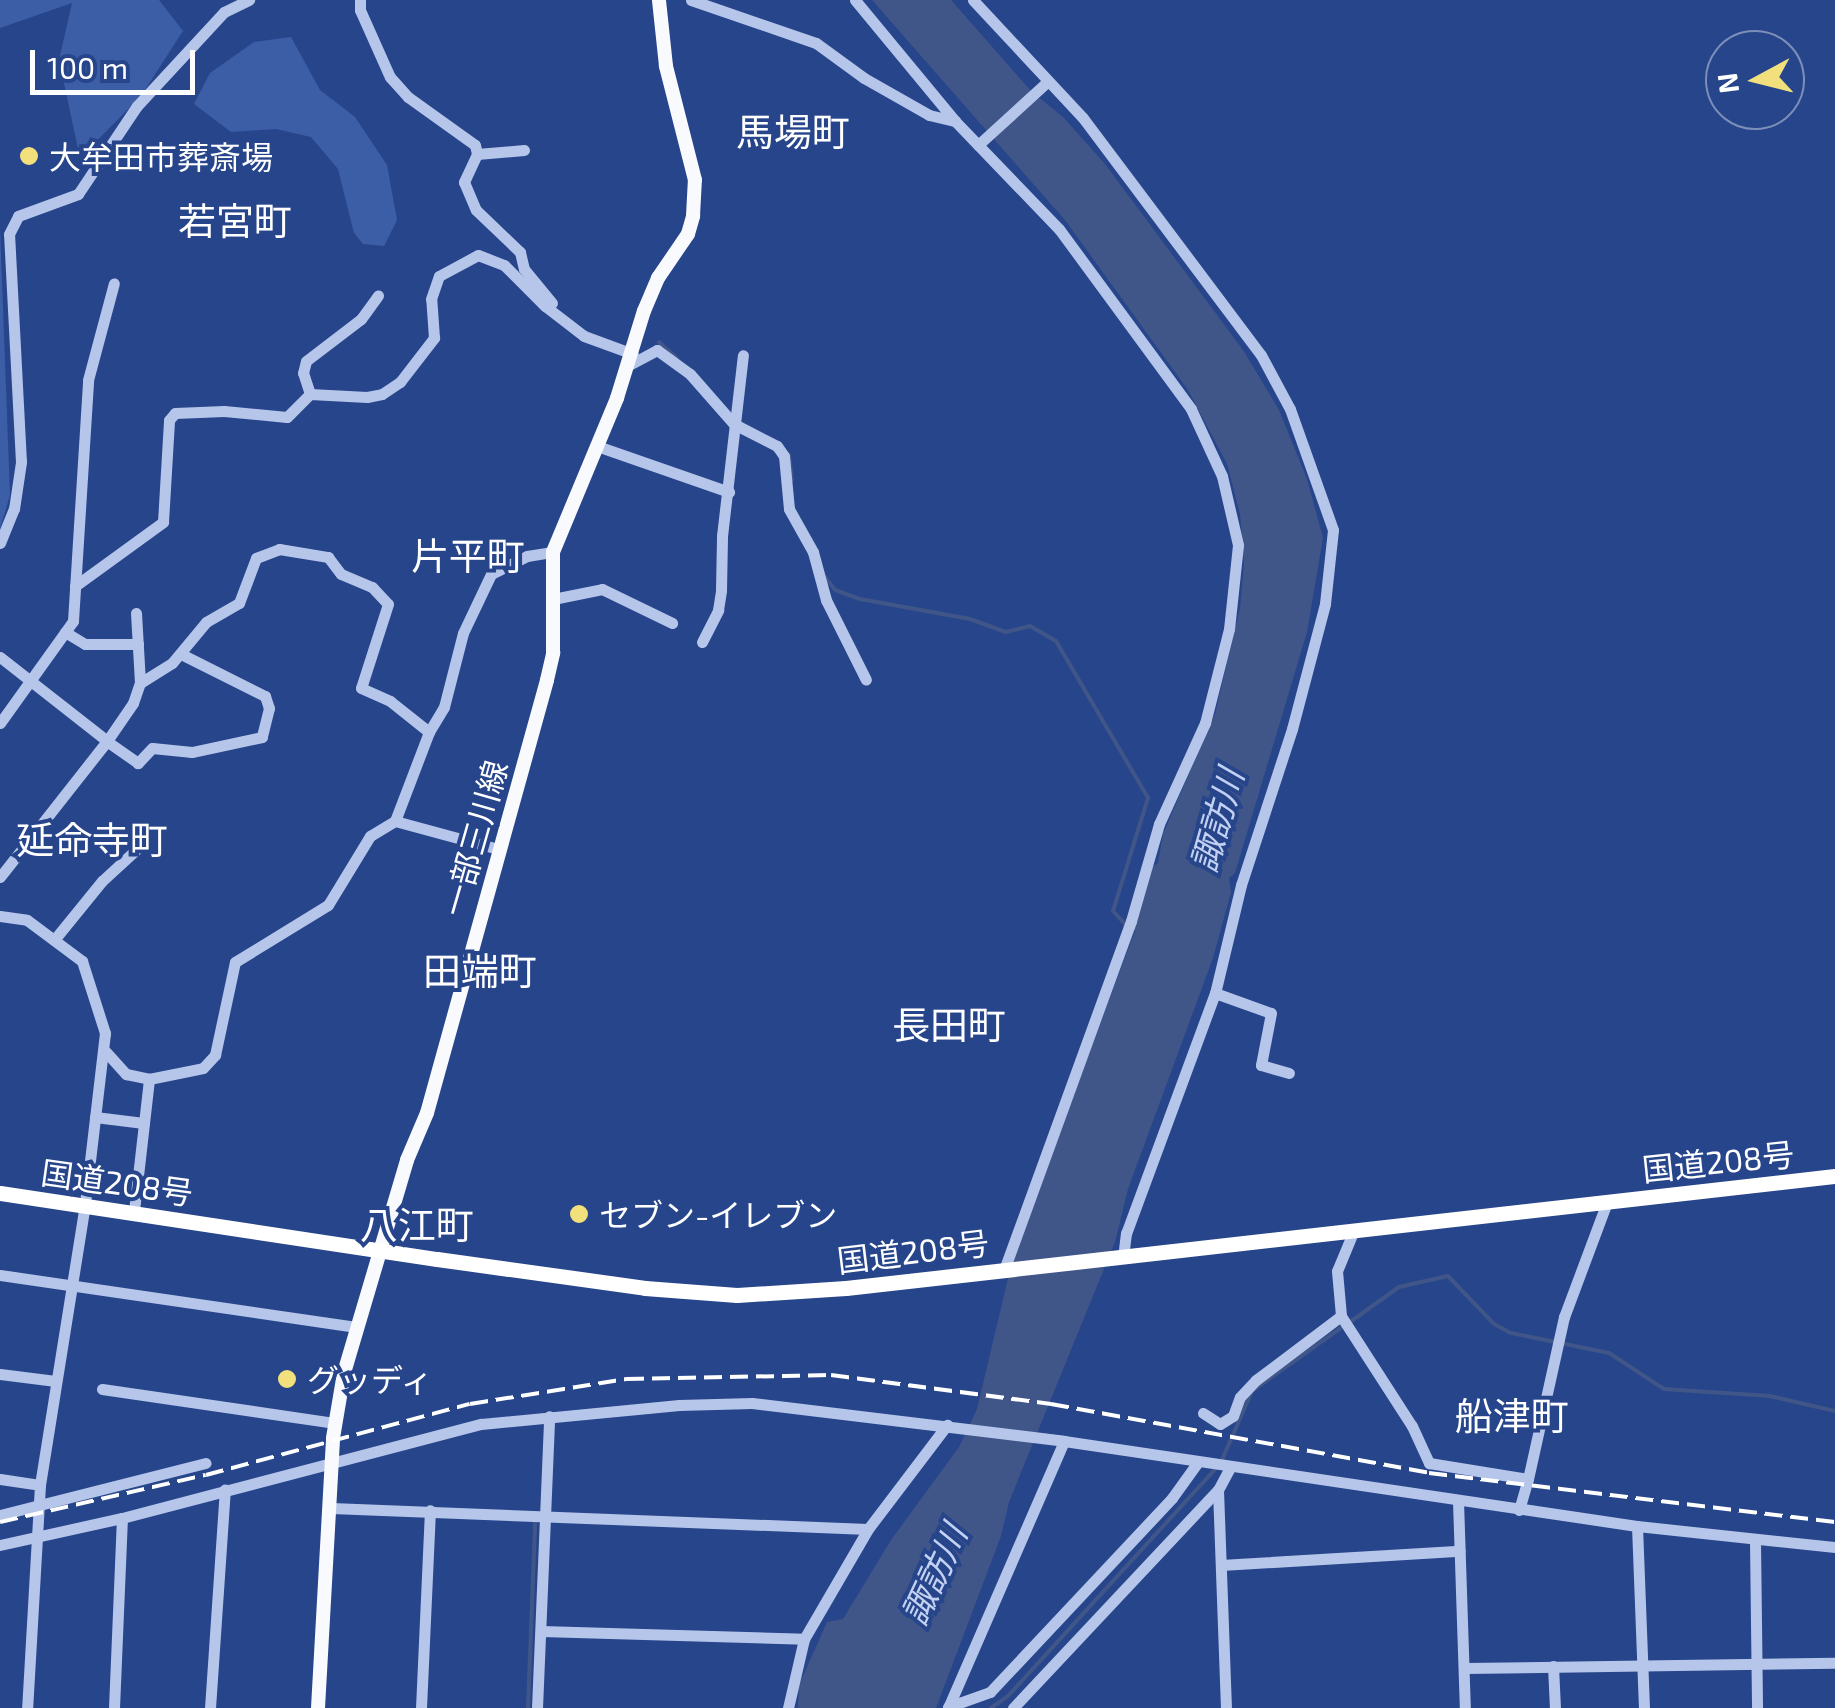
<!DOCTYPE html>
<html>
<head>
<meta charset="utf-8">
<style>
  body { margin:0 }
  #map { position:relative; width:1835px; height:1708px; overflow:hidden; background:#27458b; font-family:"Exo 2","Noto Sans JP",sans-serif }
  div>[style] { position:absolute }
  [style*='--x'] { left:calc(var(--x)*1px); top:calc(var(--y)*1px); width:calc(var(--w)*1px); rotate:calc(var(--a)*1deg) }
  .green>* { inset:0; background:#3c5ea7 }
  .water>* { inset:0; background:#415688 }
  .stream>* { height:4px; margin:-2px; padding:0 2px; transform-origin:2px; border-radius:2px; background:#415688 }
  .minor>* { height:11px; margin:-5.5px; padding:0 5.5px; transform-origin:5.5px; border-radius:5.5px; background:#b6c6ea }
  .major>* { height:14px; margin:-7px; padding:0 7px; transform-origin:7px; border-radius:7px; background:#f9fafe }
  .highway>* { height:15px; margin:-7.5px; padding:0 7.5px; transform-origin:7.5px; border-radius:7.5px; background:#fff }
  .rail>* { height:4px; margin-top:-2px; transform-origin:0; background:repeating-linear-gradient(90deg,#fff 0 18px,transparent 0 26px) }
  .dots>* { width:28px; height:28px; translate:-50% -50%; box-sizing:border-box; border:5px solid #27458b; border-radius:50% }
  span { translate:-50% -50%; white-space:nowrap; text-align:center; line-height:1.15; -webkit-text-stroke:8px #27458b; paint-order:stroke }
  .poi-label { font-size:32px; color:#fff }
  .left { translate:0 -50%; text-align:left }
  .street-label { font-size:32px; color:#fff }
  .water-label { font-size:35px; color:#c2d1f1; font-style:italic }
  .quarter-label { font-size:38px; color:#fff }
  .north { position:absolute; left:1705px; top:30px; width:100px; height:100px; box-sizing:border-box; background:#27458b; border:2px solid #7d8fb9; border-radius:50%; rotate:263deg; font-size:28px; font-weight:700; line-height:40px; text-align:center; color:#fff }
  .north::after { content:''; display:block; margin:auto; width:35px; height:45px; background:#f2e07c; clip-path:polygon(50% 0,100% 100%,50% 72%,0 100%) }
  .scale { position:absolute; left:30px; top:50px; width:165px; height:45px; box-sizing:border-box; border:5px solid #fff; border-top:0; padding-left:12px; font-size:30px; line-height:35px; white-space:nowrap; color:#fff; -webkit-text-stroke:8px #27458b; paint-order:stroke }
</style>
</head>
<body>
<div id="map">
  <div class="green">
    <i style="clip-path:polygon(0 0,159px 0,183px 31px,141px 96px,80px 158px,59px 60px,72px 3px,0 28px)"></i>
    <i style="clip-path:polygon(291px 37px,320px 90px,355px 117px,387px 165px,397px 220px,384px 246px,363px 244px,354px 233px,338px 169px,311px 137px,276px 129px,231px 132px,194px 104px,210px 73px,254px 42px)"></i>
    <i style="clip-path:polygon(0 228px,10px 495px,0 529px)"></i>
  </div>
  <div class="water">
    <i style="clip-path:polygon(872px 0,951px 0,1031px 91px,1063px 117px,1105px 164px,1243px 350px,1279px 410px,1307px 479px,1323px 538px,1307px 632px,1235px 873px,1229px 878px,1231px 892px,1213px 958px,1128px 1189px,1115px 1242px,1009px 1502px,1001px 1536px,936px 1708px,798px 1708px,799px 1685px,827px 1622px,843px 1619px,891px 1540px,959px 1447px,977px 1409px,1014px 1253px,1135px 931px,1133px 927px,1149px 869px,1158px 863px,1163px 834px,1215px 714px,1240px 608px,1244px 564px,1240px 514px,1227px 464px,1188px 390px,1065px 220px)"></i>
  </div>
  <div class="stream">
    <i style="--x:659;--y:342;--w:24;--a:42"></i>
    <i style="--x:789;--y:455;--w:25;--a:83"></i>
    <i style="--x:825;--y:577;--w:16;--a:52"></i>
    <i style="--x:835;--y:590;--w:27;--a:20"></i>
    <i style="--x:860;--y:599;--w:112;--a:10.3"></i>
    <i style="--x:970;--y:619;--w:38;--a:20"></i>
    <i style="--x:1006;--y:632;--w:25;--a:-14"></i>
    <i style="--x:1030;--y:626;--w:30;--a:30"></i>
    <i style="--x:1056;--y:641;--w:182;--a:59.6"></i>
    <i style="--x:1148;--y:798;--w:118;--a:107.2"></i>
    <i style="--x:1113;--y:911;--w:22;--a:47"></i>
    <i style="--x:1350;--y:1322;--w:60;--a:-35.5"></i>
    <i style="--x:1399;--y:1287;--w:50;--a:-12.7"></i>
    <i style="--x:1448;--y:1276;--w:66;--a:46.2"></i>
    <i style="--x:1494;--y:1324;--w:19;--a:28"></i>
    <i style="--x:1511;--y:1333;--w:100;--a:11.5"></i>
    <i style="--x:1609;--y:1353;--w:66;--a:33.2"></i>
    <i style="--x:1664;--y:1389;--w:106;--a:3.8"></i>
    <i style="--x:1770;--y:1396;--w:67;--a:13"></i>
    <i style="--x:1222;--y:1460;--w:75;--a:-66.5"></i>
    <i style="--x:1252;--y:1391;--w:110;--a:-35.4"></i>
    <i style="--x:528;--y:1708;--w:186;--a:-87.8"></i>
    <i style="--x:991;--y:1708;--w:21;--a:-35"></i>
    <i style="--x:1008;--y:1696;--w:309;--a:-47.6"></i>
  </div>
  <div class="minor">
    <i style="--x:360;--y:0;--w:10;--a:90"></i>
    <i style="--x:360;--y:10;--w:73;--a:65.9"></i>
    <i style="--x:390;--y:77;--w:27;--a:48"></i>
    <i style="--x:408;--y:97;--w:82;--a:35.6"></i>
    <i style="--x:475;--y:145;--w:9;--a:77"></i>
    <i style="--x:691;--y:0;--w:132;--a:19"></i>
    <i style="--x:816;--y:43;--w:59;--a:36.1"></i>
    <i style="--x:864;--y:78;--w:75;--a:29.6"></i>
    <i style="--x:929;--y:115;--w:27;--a:13"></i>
    <i style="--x:855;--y:0;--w:157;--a:50.4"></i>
    <i style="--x:955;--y:121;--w:150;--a:46.1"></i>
    <i style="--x:1059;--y:229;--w:223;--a:53.7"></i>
    <i style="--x:1191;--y:409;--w:74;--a:65.2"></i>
    <i style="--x:1222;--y:476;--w:71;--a:76.9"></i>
    <i style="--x:1238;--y:545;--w:84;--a:96.1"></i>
    <i style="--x:1229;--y:629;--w:97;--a:104.3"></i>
    <i style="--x:1205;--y:723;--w:111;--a:114.5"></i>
    <i style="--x:1159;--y:824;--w:101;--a:106.1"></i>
    <i style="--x:1131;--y:921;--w:369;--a:110"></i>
    <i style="--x:973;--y:0;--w:161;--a:47"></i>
    <i style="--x:1083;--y:118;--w:296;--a:53.1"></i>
    <i style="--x:1261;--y:355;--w:61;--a:61.8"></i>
    <i style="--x:1290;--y:409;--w:128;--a:70.4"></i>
    <i style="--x:1333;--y:530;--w:74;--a:96.2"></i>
    <i style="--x:1325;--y:604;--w:129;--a:104.8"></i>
    <i style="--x:1292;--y:729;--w:164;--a:108.1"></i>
    <i style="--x:1241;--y:885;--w:111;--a:103.5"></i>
    <i style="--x:1215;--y:993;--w:256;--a:110.3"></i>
    <i style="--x:1126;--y:1233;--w:23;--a:97"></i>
    <i style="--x:978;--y:145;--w:92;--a:-42.4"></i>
    <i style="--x:524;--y:150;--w:47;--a:175.1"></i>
    <i style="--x:477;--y:154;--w:31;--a:115"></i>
    <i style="--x:464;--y:182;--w:30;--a:67"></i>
    <i style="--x:476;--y:210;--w:61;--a:43.7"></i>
    <i style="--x:520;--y:252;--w:17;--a:77"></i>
    <i style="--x:524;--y:269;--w:44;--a:50.5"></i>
    <i style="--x:629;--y:365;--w:32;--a:-28"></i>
    <i style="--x:657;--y:350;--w:41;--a:36"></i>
    <i style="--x:690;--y:374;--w:67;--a:48.7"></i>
    <i style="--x:734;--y:424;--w:48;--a:27.1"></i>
    <i style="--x:777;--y:446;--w:12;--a:55"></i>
    <i style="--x:784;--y:456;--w:53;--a:84.6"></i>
    <i style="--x:789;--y:509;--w:49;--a:60.8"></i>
    <i style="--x:813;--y:552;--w:50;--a:74.8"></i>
    <i style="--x:826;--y:600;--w:89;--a:63.4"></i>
    <i style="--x:310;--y:394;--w:57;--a:3"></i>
    <i style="--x:367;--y:397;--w:15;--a:-11"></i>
    <i style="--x:382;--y:394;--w:22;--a:-34"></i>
    <i style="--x:400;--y:382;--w:56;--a:-52.3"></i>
    <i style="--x:434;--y:338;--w:39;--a:-94"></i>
    <i style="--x:431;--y:299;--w:24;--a:-71"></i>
    <i style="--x:439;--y:276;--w:44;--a:-28.3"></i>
    <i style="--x:478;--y:255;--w:28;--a:21"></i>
    <i style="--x:504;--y:265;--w:58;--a:45"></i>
    <i style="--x:545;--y:306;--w:49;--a:37.6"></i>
    <i style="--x:584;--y:336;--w:52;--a:20.2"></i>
    <i style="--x:310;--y:394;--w:22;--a:-108"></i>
    <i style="--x:303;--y:373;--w:12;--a:-76"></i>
    <i style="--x:306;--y:361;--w:69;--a:-37.4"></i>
    <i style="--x:361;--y:319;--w:29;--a:-54"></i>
    <i style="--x:597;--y:446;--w:140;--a:19.2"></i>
    <i style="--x:0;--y:543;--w:37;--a:-68"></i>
    <i style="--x:14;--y:509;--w:48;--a:-81.5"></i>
    <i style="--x:21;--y:462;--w:228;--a:-93"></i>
    <i style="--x:9;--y:234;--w:20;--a:-63"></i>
    <i style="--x:18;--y:216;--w:64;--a:-20.1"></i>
    <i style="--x:78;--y:194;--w:106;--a:-56.2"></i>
    <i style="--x:137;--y:106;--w:128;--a:-47.2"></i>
    <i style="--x:224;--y:12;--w:28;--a:-26"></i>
    <i style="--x:75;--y:586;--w:109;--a:-36"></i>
    <i style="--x:163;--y:522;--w:102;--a:-86.6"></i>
    <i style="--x:169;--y:420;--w:9;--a:-49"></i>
    <i style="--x:175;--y:413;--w:49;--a:-2.3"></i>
    <i style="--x:224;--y:411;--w:63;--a:5.4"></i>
    <i style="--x:287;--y:417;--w:33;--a:-45"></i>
    <i style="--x:553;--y:599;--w:50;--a:-11.5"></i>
    <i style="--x:602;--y:589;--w:78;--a:25.9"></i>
    <i style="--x:136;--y:613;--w:70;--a:86.7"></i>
    <i style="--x:65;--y:632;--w:23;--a:31"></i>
    <i style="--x:85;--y:644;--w:53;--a:0"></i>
    <i style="--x:702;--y:642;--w:36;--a:-63"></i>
    <i style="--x:718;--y:610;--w:20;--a:-81"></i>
    <i style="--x:721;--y:590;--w:54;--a:-88.9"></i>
    <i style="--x:722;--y:536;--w:182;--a:-83.4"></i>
    <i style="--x:181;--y:654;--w:94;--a:26.6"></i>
    <i style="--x:265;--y:696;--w:13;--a:72"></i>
    <i style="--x:269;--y:708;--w:30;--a:104"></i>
    <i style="--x:262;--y:737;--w:72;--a:167.9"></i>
    <i style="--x:192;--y:752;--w:40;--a:-174.3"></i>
    <i style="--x:152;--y:748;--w:21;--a:133"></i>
    <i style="--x:138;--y:763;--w:38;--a:-145"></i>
    <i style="--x:107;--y:741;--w:46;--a:-55.6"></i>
    <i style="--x:133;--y:703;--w:21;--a:-71"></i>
    <i style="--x:140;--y:683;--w:38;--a:-32"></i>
    <i style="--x:172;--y:663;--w:53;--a:-50.3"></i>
    <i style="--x:206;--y:622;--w:38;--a:-30"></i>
    <i style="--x:239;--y:603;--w:48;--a:-69.3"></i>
    <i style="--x:256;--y:558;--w:25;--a:-21"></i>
    <i style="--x:279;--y:549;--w:50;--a:9.3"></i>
    <i style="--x:328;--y:557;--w:21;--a:53"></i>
    <i style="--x:341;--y:574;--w:34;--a:23"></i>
    <i style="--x:372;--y:587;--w:23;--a:47"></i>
    <i style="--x:388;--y:604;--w:88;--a:107.8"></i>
    <i style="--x:361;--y:688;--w:32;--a:24"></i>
    <i style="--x:390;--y:701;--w:50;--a:38.5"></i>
    <i style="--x:0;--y:657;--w:136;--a:38.1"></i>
    <i style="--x:107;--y:741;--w:173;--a:128.2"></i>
    <i style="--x:0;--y:723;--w:125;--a:-54.4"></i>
    <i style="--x:73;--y:621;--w:241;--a:-86.4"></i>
    <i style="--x:88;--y:380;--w:100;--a:-75"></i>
    <i style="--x:395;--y:821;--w:107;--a:15.2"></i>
    <i style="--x:0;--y:916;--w:27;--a:8"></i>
    <i style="--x:27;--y:920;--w:69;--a:36.7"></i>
    <i style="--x:82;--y:961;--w:76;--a:72.3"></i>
    <i style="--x:105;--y:1033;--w:172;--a:96.7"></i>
    <i style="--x:85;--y:1204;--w:285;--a:99.1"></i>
    <i style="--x:40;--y:1485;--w:223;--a:93.3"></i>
    <i style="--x:54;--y:940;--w:76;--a:-50.9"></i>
    <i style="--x:102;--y:881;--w:50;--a:-42.6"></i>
    <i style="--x:1215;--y:993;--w:59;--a:19.7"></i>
    <i style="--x:1271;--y:1013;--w:53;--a:100.9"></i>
    <i style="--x:1261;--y:1065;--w:29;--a:16"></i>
    <i style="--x:106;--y:1052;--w:30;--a:48"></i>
    <i style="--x:126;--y:1074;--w:24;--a:12"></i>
    <i style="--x:149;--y:1079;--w:55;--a:-11.5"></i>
    <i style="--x:203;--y:1068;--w:18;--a:-47"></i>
    <i style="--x:215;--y:1055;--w:95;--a:-77.9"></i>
    <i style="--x:235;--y:962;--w:109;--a:-31.5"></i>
    <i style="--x:328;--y:905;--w:81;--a:-58.7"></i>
    <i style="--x:370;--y:836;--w:29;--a:-31"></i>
    <i style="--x:395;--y:821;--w:95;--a:-69.1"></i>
    <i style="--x:429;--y:732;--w:29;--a:-59"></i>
    <i style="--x:444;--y:707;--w:76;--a:-75.6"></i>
    <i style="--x:463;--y:633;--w:65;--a:-64.6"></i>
    <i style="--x:491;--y:574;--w:40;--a:-26.6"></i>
    <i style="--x:527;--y:556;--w:26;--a:-9"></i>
    <i style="--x:95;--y:1117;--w:49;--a:7"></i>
    <i style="--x:134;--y:1211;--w:133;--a:-83.5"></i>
    <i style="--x:1354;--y:1230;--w:44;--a:112.5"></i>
    <i style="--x:1337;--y:1271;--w:45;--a:84.9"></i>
    <i style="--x:1341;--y:1316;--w:131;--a:57.2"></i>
    <i style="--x:1412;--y:1426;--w:41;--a:65.3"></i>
    <i style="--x:1429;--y:1463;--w:100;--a:9.2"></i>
    <i style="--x:1528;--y:1479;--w:166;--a:-77.5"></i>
    <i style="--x:1564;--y:1317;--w:123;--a:-69.5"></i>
    <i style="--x:0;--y:1275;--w:360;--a:8.3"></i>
    <i style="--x:0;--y:1374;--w:56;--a:7.1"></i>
    <i style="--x:102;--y:1389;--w:236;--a:8.3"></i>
    <i style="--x:1203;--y:1413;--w:20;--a:33"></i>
    <i style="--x:1220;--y:1424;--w:15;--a:-32"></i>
    <i style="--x:1233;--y:1416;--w:20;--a:-70"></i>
    <i style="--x:1240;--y:1397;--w:23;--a:-47"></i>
    <i style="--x:1256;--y:1380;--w:106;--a:-37"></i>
    <i style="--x:0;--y:1479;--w:40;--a:8.5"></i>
    <i style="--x:1218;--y:1490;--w:218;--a:87.9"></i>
    <i style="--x:1458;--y:1501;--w:207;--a:88.1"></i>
    <i style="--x:331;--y:1508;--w:537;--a:2.24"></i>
    <i style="--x:1519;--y:1510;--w:32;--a:-74"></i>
    <i style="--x:0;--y:1515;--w:212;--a:-14.2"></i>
    <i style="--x:1637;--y:1526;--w:182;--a:87.8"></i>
    <i style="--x:1755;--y:1541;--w:167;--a:89.3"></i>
    <i style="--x:0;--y:1545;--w:125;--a:-12.5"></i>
    <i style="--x:122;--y:1518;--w:371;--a:-14.7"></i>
    <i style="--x:481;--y:1424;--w:199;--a:-5.5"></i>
    <i style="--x:679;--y:1405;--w:73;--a:-1.6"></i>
    <i style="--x:752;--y:1403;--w:314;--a:6.9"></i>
    <i style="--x:1064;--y:1441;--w:579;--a:8.44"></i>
    <i style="--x:1637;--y:1526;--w:199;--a:6.1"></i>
    <i style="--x:1221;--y:1565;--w:239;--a:-3.4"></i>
    <i style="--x:541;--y:1631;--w:263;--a:1.7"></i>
    <i style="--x:1553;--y:1666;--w:42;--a:87.3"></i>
    <i style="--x:1464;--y:1668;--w:371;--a:-0.8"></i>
    <i style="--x:948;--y:1707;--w:45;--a:-19.7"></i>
    <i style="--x:990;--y:1692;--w:266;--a:-46.8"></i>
    <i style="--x:1172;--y:1498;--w:44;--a:-54.2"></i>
    <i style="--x:114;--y:1708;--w:190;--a:-87.6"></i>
    <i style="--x:210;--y:1708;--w:219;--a:-86.1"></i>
    <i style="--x:421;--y:1708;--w:198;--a:-87.4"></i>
    <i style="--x:537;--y:1708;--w:292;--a:-87.6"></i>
    <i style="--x:788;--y:1708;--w:71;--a:-76.9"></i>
    <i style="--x:804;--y:1639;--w:127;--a:-59.8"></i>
    <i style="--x:868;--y:1529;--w:131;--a:-52.8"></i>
    <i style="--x:948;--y:1708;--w:291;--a:-66.5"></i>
    <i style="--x:1013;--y:1708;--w:299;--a:-46.8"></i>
    <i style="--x:1218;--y:1490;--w:26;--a:-62"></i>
  </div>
  <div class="major">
    <i style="--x:318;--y:1708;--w:270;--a:-86.8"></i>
    <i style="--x:333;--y:1438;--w:66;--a:-80.4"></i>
    <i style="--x:344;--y:1373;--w:222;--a:-73.5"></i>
    <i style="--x:407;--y:1160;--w:51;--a:-66.9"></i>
    <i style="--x:427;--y:1113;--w:449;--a:-74.5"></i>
    <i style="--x:547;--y:680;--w:28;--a:-77"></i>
    <i style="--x:553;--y:653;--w:101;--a:-90"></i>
    <i style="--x:553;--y:552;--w:167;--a:-67.4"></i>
    <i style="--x:617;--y:398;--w:91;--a:-72.8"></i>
    <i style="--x:644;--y:311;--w:36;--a:-67"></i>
    <i style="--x:658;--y:278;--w:53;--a:-55.7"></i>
    <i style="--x:688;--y:234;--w:19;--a:-74"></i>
    <i style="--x:693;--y:216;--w:36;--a:-87"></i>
    <i style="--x:695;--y:180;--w:118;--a:-104.3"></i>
    <i style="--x:666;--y:66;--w:66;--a:-96.1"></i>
  </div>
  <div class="highway">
    <i style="--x:0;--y:1193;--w:442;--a:8.6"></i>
    <i style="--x:437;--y:1259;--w:210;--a:7.9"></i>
    <i style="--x:645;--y:1288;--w:92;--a:4.4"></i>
    <i style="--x:737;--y:1295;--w:109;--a:-3.7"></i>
    <i style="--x:846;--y:1288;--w:995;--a:-6.46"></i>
  </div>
  <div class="rail">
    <i style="--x:0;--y:1522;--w:211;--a:-12.9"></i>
    <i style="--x:206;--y:1475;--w:273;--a:-15.1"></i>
    <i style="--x:470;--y:1404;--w:158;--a:-9.1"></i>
    <i style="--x:626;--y:1379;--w:205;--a:-1.1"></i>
    <i style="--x:831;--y:1375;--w:222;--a:7.5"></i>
    <i style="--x:1051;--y:1404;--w:384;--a:10.3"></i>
    <i style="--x:1429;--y:1473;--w:409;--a:6.9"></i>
  </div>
  <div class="dots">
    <i style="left:29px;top:156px;background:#f2e07c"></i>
    <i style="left:579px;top:1214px;background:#f2e07c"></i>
    <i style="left:287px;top:1379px;background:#f2e07c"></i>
  </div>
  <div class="poi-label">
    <span class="left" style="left:49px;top:156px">大牟田市葬斎場</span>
    <span class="left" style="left:599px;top:1214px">セブン-イレブン</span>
    <span class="left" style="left:307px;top:1379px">グッディ</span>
  </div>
  <div class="street-label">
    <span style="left:474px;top:838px;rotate:-74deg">一部三川線</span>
    <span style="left:1718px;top:1161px;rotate:-6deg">国道208号</span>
    <span style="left:117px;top:1182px;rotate:8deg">国道208号</span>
    <span style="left:913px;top:1251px;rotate:-7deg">国道208号</span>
  </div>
  <div class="water-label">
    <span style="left:1216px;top:820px;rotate:-74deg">諏訪川</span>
    <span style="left:933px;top:1574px;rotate:-65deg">諏訪川</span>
  </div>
  <div class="quarter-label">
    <span style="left:793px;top:132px">馬場町</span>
    <span style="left:235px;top:221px">若宮町</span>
    <span style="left:468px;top:556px">片平町</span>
    <span style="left:92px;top:840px">延命寺町</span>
    <span style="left:480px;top:971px">田端町</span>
    <span style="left:949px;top:1025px">長田町</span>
    <span style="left:417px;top:1225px">八江町</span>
    <span style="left:1512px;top:1416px">船津町</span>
  </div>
  <div class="north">N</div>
  <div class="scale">100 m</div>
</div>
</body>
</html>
